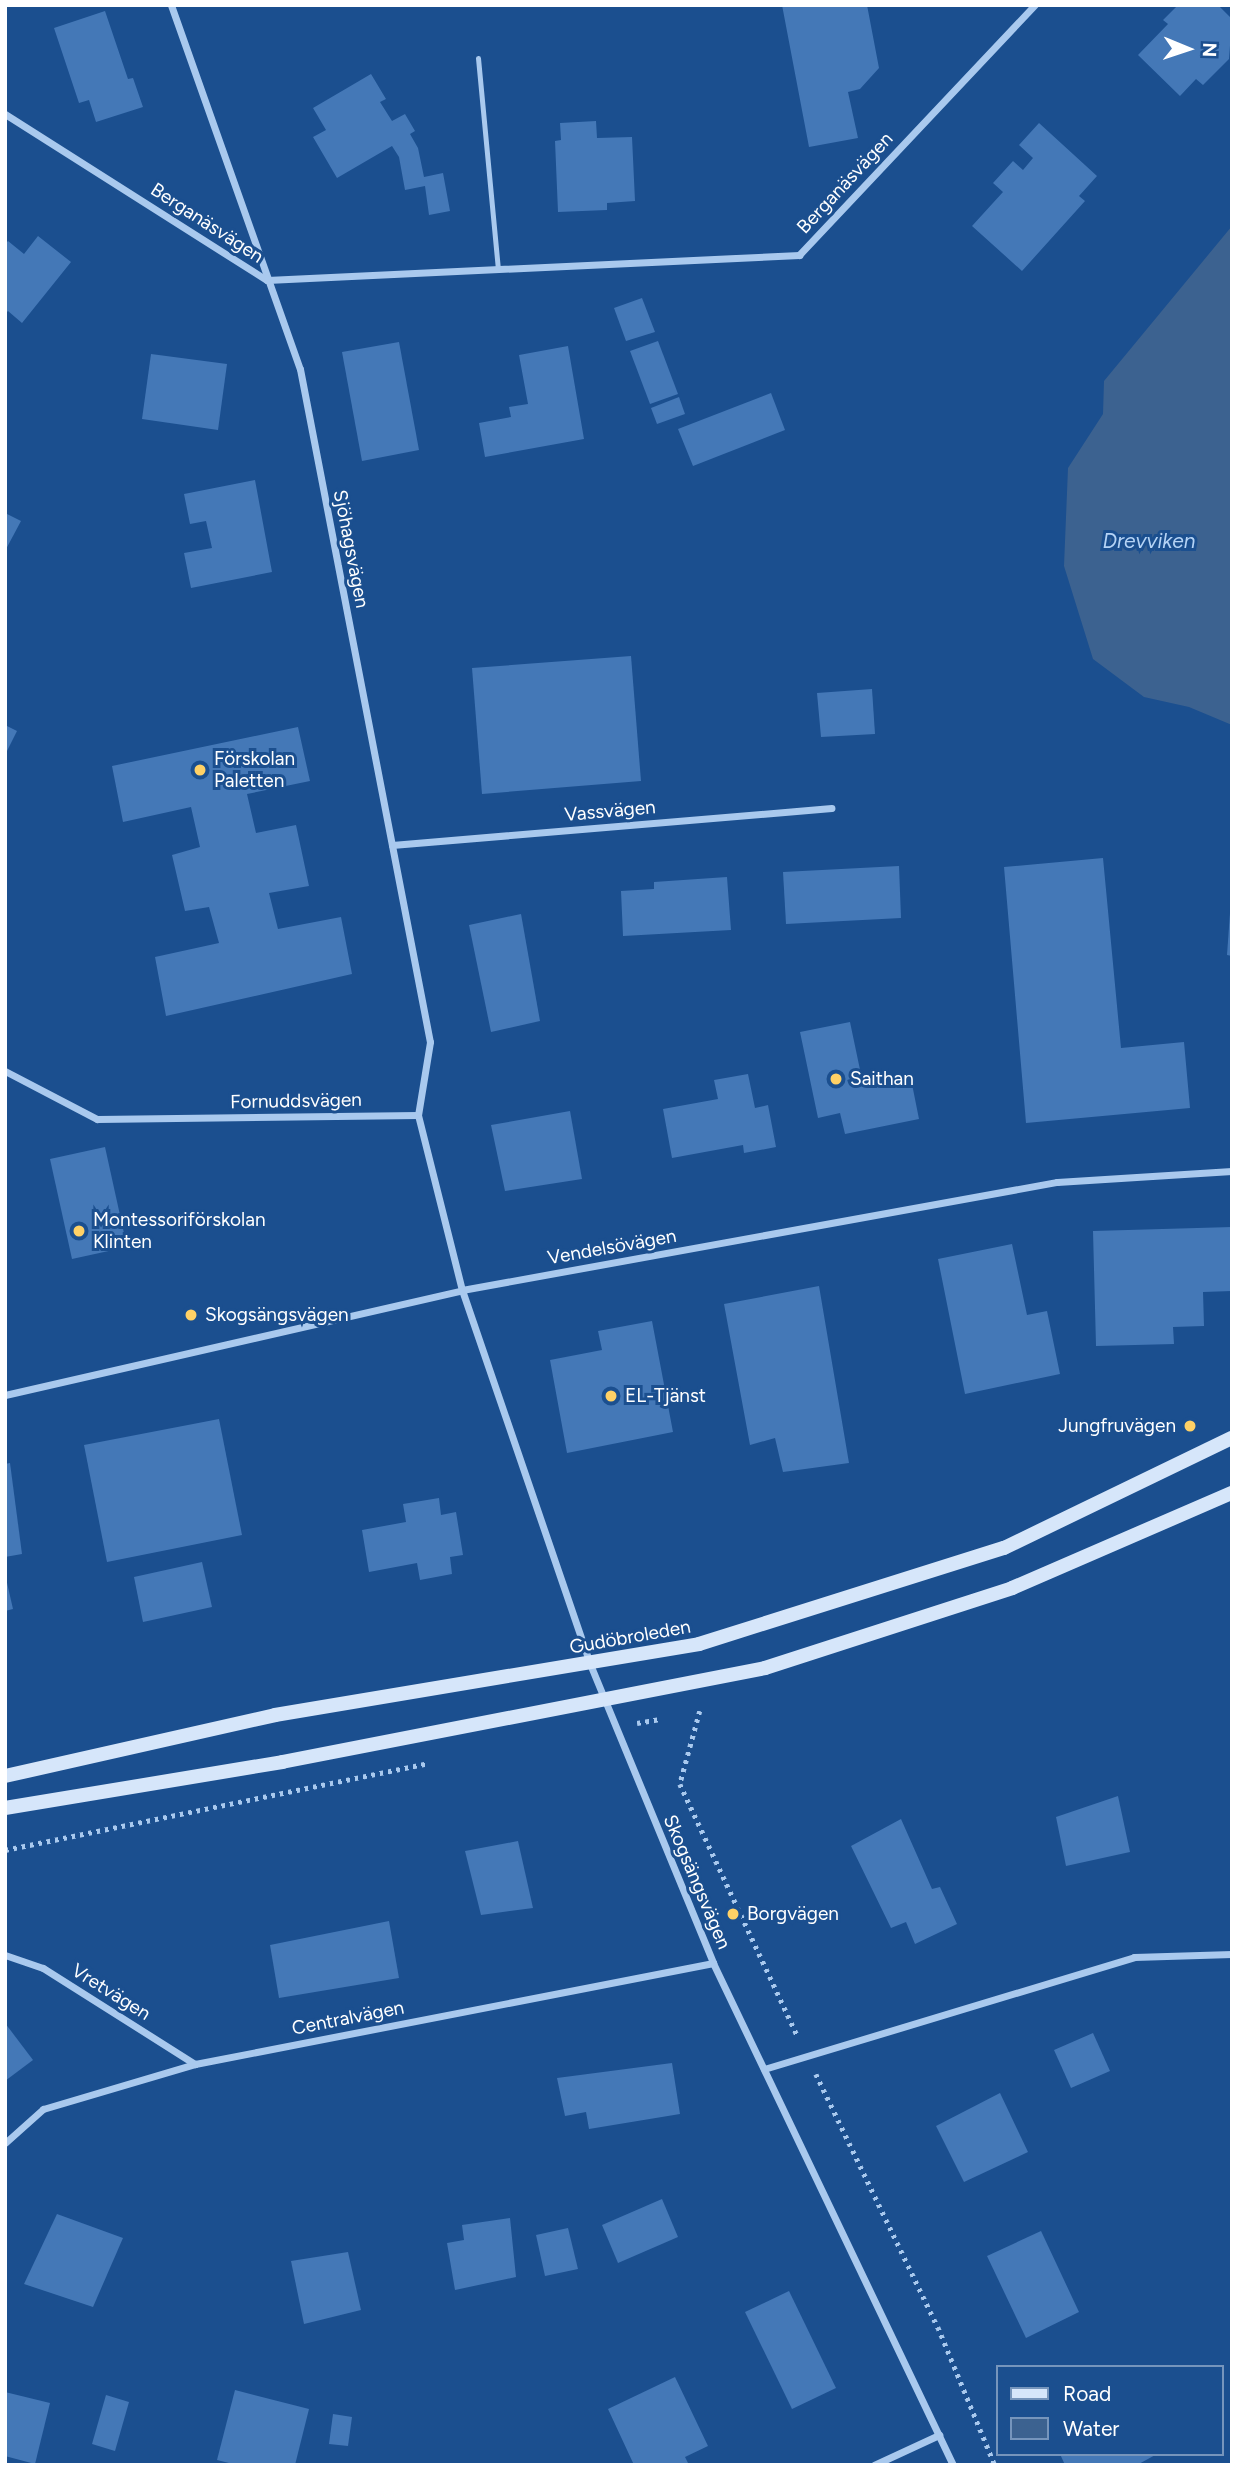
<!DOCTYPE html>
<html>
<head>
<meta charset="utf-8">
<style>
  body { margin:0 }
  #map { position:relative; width:1237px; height:2470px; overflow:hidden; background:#1b4f8f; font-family:Figtree,sans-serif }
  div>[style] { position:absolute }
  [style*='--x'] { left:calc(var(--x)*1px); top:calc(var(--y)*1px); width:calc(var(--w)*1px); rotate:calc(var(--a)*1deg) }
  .water>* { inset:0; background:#3c6290 }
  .building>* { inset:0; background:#4478b7 }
  .path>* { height:4.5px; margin-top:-2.25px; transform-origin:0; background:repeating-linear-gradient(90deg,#a9c9ee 0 3.5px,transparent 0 8.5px) }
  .lane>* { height:5px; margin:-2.5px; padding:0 2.5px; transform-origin:2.5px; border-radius:2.5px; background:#a9c9ee }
  .street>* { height:7px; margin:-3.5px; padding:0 3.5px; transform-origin:3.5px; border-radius:3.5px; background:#a9c9ee }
  .secondary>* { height:14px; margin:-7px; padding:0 7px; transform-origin:7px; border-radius:7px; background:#d6e6fa }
  .dots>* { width:19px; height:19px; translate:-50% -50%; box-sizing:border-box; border:4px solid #1b4f8f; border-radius:50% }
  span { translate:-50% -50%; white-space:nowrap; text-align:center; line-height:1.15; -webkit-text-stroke:6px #1b4f8f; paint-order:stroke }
  .street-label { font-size:19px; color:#fff }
  .poi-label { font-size:19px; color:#fff }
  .left { translate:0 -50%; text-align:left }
  .right { translate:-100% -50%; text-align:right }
  .water-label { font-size:21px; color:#b5d3f5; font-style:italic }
  .frame { position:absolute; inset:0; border:7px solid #fff; pointer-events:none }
  .legend { position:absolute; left:996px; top:2365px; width:228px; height:91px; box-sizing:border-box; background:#1b4f8f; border:2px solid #7695bc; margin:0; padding:9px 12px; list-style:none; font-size:21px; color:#fff }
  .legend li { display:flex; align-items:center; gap:14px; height:35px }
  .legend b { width:35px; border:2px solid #7695bc }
  .north { position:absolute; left:1153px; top:14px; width:70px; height:70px; -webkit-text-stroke:5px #1b4f8f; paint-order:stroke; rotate:92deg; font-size:19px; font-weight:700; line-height:28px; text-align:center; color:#fff }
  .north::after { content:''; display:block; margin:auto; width:24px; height:32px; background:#fff; clip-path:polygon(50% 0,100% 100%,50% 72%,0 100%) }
</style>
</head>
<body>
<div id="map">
  <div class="water">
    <i style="clip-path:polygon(1232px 226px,1232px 725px,1189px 707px,1144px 697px,1093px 659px,1064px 566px,1068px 468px,1103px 414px,1104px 381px)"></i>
  </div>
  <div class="building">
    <i style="clip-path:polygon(782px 5px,867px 5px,879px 68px,860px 89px,848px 92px,858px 138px,809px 147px)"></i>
    <i style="clip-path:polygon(1178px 5px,1218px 5px,1232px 19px,1229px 59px,1203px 85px,1196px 79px,1180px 96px,1138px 55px,1168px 24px,1163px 20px)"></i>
    <i style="clip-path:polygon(105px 11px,128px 79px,133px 78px,143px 107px,96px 122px,89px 100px,79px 103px,54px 28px)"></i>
    <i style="clip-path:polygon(371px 74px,386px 99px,380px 102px,392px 121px,405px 114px,415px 131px,410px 134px,418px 148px,424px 177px,443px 173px,450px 211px,429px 215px,425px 186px,405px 190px,399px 157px,392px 146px,337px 178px,313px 137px,326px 130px,313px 108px)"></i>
    <i style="clip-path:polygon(596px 121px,597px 138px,632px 137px,635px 201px,607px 203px,607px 210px,558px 212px,555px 141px,561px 140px,560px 123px)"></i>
    <i style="clip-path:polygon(1039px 123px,1097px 176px,1079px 196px,1085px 201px,1022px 271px,972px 226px,1003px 192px,993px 183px,1013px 161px,1023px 170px,1033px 158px,1019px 145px)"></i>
    <i style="clip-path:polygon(38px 236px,71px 262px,22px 323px,8px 311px,5px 314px,5px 244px,8px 241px,24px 254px)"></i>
    <i style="clip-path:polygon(642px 298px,655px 332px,626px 341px,614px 308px)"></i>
    <i style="clip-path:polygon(658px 341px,678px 394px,650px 404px,630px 351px)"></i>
    <i style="clip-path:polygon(399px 342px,419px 450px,362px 461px,342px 352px)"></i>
    <i style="clip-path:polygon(568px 346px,584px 439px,485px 457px,479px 423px,511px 417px,509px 407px,528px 404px,519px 355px)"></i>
    <i style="clip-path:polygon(151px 354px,227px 364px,218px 430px,142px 419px)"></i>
    <i style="clip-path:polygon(771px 393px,785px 430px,693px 466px,678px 429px)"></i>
    <i style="clip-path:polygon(679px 397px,685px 414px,657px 424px,651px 408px)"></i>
    <i style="clip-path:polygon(255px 480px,272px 572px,191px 588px,184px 553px,212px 548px,206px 521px,190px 524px,184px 494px)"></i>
    <i style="clip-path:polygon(5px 513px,21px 521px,5px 551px)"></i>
    <i style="clip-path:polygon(631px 656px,641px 781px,482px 794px,472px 668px)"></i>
    <i style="clip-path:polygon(872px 689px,875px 734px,821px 737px,817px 693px)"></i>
    <i style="clip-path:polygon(5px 725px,17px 731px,5px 755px)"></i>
    <i style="clip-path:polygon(298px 727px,310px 781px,247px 794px,256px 833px,296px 825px,309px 886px,269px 893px,278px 929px,341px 917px,352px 974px,166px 1016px,155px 957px,219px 943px,209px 907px,185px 911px,172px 855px,200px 847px,191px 807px,123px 822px,112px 766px)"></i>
    <i style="clip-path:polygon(1103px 858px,1121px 1048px,1184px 1042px,1190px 1108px,1026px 1123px,1004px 867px)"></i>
    <i style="clip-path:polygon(899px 866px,901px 918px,786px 924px,783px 872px)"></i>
    <i style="clip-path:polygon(727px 877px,731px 930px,623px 936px,621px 891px,654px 889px,654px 882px)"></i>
    <i style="clip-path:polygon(1230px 913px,1232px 913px,1232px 956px,1227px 955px)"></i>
    <i style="clip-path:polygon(521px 914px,540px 1021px,491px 1032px,469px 925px)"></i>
    <i style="clip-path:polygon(850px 1022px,863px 1084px,910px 1074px,919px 1119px,845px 1134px,840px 1113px,818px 1118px,800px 1032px)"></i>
    <i style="clip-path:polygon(748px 1074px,755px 1108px,768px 1105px,776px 1147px,744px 1153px,743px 1145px,672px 1158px,663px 1109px,718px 1099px,714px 1080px)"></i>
    <i style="clip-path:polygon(570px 1111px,582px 1179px,505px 1191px,491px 1125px)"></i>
    <i style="clip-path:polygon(105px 1147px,127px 1247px,72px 1259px,50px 1159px)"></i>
    <i style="clip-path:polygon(1232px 1227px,1232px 1291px,1203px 1292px,1204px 1326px,1173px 1327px,1174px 1344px,1096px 1346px,1093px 1231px)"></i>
    <i style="clip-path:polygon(1012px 1244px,1027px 1315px,1047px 1311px,1060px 1374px,965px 1394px,938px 1259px)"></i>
    <i style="clip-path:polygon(819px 1286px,849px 1463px,783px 1472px,775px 1438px,750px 1445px,724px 1304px)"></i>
    <i style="clip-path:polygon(652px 1321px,673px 1432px,567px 1453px,550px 1360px,602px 1350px,598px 1331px)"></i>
    <i style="clip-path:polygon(219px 1419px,242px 1535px,107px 1562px,84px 1445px)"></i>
    <i style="clip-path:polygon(10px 1463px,22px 1554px,5px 1557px,5px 1464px)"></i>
    <i style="clip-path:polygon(439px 1498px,441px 1515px,456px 1512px,463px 1555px,450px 1557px,452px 1574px,420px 1580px,417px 1563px,369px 1572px,362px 1530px,406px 1522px,403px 1504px)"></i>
    <i style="clip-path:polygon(202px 1562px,212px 1607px,143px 1622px,134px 1577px)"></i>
    <i style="clip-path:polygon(5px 1574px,13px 1609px,5px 1611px)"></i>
    <i style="clip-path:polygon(1118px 1796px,1130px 1852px,1066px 1866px,1056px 1817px)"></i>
    <i style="clip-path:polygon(901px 1819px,932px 1889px,940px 1887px,957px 1924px,915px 1944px,906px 1922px,891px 1928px,851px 1846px)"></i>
    <i style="clip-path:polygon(518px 1841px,533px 1908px,481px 1915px,465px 1851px)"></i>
    <i style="clip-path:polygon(389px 1921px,399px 1978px,279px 1998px,270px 1945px)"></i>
    <i style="clip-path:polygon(5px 2023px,33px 2060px,5px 2081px)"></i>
    <i style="clip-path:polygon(1093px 2033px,1110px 2071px,1071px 2088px,1054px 2050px)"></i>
    <i style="clip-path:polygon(672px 2063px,680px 2114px,589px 2129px,586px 2112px,565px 2116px,557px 2078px)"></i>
    <i style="clip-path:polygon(1000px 2093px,1028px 2152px,964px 2182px,936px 2126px)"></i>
    <i style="clip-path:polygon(662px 2199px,678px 2237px,618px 2263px,602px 2225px)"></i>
    <i style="clip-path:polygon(57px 2214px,123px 2238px,93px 2307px,24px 2284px)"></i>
    <i style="clip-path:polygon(510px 2218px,516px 2277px,455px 2290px,447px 2243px,464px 2240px,462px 2225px)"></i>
    <i style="clip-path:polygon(568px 2228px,578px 2269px,545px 2276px,536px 2235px)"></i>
    <i style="clip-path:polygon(1041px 2231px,1079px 2312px,1026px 2338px,987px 2256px)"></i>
    <i style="clip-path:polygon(348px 2252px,361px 2310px,304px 2324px,291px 2261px)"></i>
    <i style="clip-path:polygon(789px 2291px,836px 2388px,792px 2409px,745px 2312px)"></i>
    <i style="clip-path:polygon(675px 2377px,708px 2446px,685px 2457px,689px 2465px,634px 2465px,608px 2409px)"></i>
    <i style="clip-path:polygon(235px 2390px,309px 2409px,295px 2465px,237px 2465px,217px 2460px)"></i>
    <i style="clip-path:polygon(5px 2392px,50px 2403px,35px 2464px,5px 2456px)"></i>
    <i style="clip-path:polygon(106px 2395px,129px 2402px,115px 2451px,92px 2444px)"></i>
    <i style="clip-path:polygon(333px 2414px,352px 2417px,348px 2446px,329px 2444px)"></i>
    <i style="clip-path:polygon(1060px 2454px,1157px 2454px,1137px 2465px,1065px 2465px)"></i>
  </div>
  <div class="path">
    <i style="--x:700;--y:1711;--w:76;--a:105.3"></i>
    <i style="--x:680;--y:1784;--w:277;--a:65"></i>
    <i style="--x:637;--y:1723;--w:22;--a:-10"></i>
    <i style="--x:5;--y:1850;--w:433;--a:-11.6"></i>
    <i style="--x:816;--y:2074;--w:281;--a:64.3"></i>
    <i style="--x:938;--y:2327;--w:149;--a:67.6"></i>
  </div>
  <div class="lane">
    <i style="--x:478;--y:58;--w:212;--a:84.6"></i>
  </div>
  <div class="street">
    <i style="--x:171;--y:5;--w:386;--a:70.5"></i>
    <i style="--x:300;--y:369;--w:685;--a:79.07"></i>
    <i style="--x:430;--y:1042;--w:74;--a:99.3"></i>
    <i style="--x:5;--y:114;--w:310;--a:32.4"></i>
    <i style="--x:267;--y:280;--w:533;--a:-2.69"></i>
    <i style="--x:799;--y:255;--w:344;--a:-46.7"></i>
    <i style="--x:392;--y:845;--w:441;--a:-4.8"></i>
    <i style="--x:5;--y:1071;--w:104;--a:27.6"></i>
    <i style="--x:97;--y:1119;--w:321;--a:-0.7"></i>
    <i style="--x:418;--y:1115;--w:180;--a:75.9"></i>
    <i style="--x:462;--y:1290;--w:395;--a:71.1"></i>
    <i style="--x:590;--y:1664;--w:323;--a:67.6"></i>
    <i style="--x:713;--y:1963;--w:556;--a:64.45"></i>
    <i style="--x:5;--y:1395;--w:469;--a:-12.9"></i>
    <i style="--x:462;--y:1290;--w:605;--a:-10.29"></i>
    <i style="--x:1057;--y:1182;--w:175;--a:-3.6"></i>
    <i style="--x:5;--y:1955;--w:40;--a:18.9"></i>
    <i style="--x:43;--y:1968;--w:180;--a:32.3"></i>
    <i style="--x:764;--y:2069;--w:387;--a:-16.8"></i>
    <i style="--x:1134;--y:1957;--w:98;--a:-1.8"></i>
    <i style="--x:5;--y:2143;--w:51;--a:-41.8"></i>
    <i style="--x:43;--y:2109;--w:159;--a:-16.5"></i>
    <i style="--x:195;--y:2064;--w:528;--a:-11.03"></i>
    <i style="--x:874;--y:2465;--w:72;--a:-24.8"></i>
  </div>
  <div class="secondary">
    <i style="--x:5;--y:1776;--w:277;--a:-12.7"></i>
    <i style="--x:275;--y:1715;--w:430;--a:-9.5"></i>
    <i style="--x:699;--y:1644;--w:320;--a:-17.5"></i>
    <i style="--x:1004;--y:1548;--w:253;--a:-25.8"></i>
    <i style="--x:5;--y:1808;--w:281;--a:-9.4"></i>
    <i style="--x:282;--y:1762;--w:492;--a:-11"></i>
    <i style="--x:765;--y:1668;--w:260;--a:-17.9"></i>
    <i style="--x:1012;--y:1588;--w:240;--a:-23.4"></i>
  </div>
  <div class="dots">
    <i style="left:200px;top:770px;background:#ffd166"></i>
    <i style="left:836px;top:1079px;background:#ffd166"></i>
    <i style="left:79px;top:1231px;background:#ffd166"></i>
    <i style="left:191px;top:1315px;background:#ffd166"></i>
    <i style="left:611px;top:1396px;background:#ffd166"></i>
    <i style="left:1190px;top:1426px;background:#ffd166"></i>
    <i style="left:733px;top:1914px;background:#ffd166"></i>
  </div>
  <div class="street-label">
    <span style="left:845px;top:183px;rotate:-47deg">Berganäsvägen</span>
    <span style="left:207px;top:223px;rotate:33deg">Berganäsvägen</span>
    <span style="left:351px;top:549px;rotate:79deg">Sjöhagsvägen</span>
    <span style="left:610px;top:811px;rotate:-5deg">Vassvägen</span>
    <span style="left:296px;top:1101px;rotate:-1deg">Fornuddsvägen</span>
    <span style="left:612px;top:1247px;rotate:-10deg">Vendelsövägen</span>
    <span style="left:630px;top:1637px;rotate:-10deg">Gudöbroleden</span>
    <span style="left:697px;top:1882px;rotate:67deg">Skogsängsvägen</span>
    <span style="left:111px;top:1992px;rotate:32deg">Vretvägen</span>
    <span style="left:348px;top:2018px;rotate:-11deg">Centralvägen</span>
  </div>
  <div class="poi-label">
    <span class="left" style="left:214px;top:770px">Förskolan<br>Paletten</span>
    <span class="left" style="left:850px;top:1079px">Saithan</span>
    <span class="left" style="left:93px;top:1231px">Montessoriförskolan<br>Klinten</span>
    <span class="left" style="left:205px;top:1315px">Skogsängsvägen</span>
    <span class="left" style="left:625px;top:1396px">EL-Tjänst</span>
    <span class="right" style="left:1176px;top:1426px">Jungfruvägen</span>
    <span class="left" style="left:747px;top:1914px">Borgvägen</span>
  </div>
  <div class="water-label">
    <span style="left:1149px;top:541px">Drevviken</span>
  </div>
  <div class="frame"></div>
  <ul class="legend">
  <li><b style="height:9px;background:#d6e6fa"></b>Road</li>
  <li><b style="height:19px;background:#3c6290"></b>Water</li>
  </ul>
  <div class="north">N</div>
</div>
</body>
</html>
